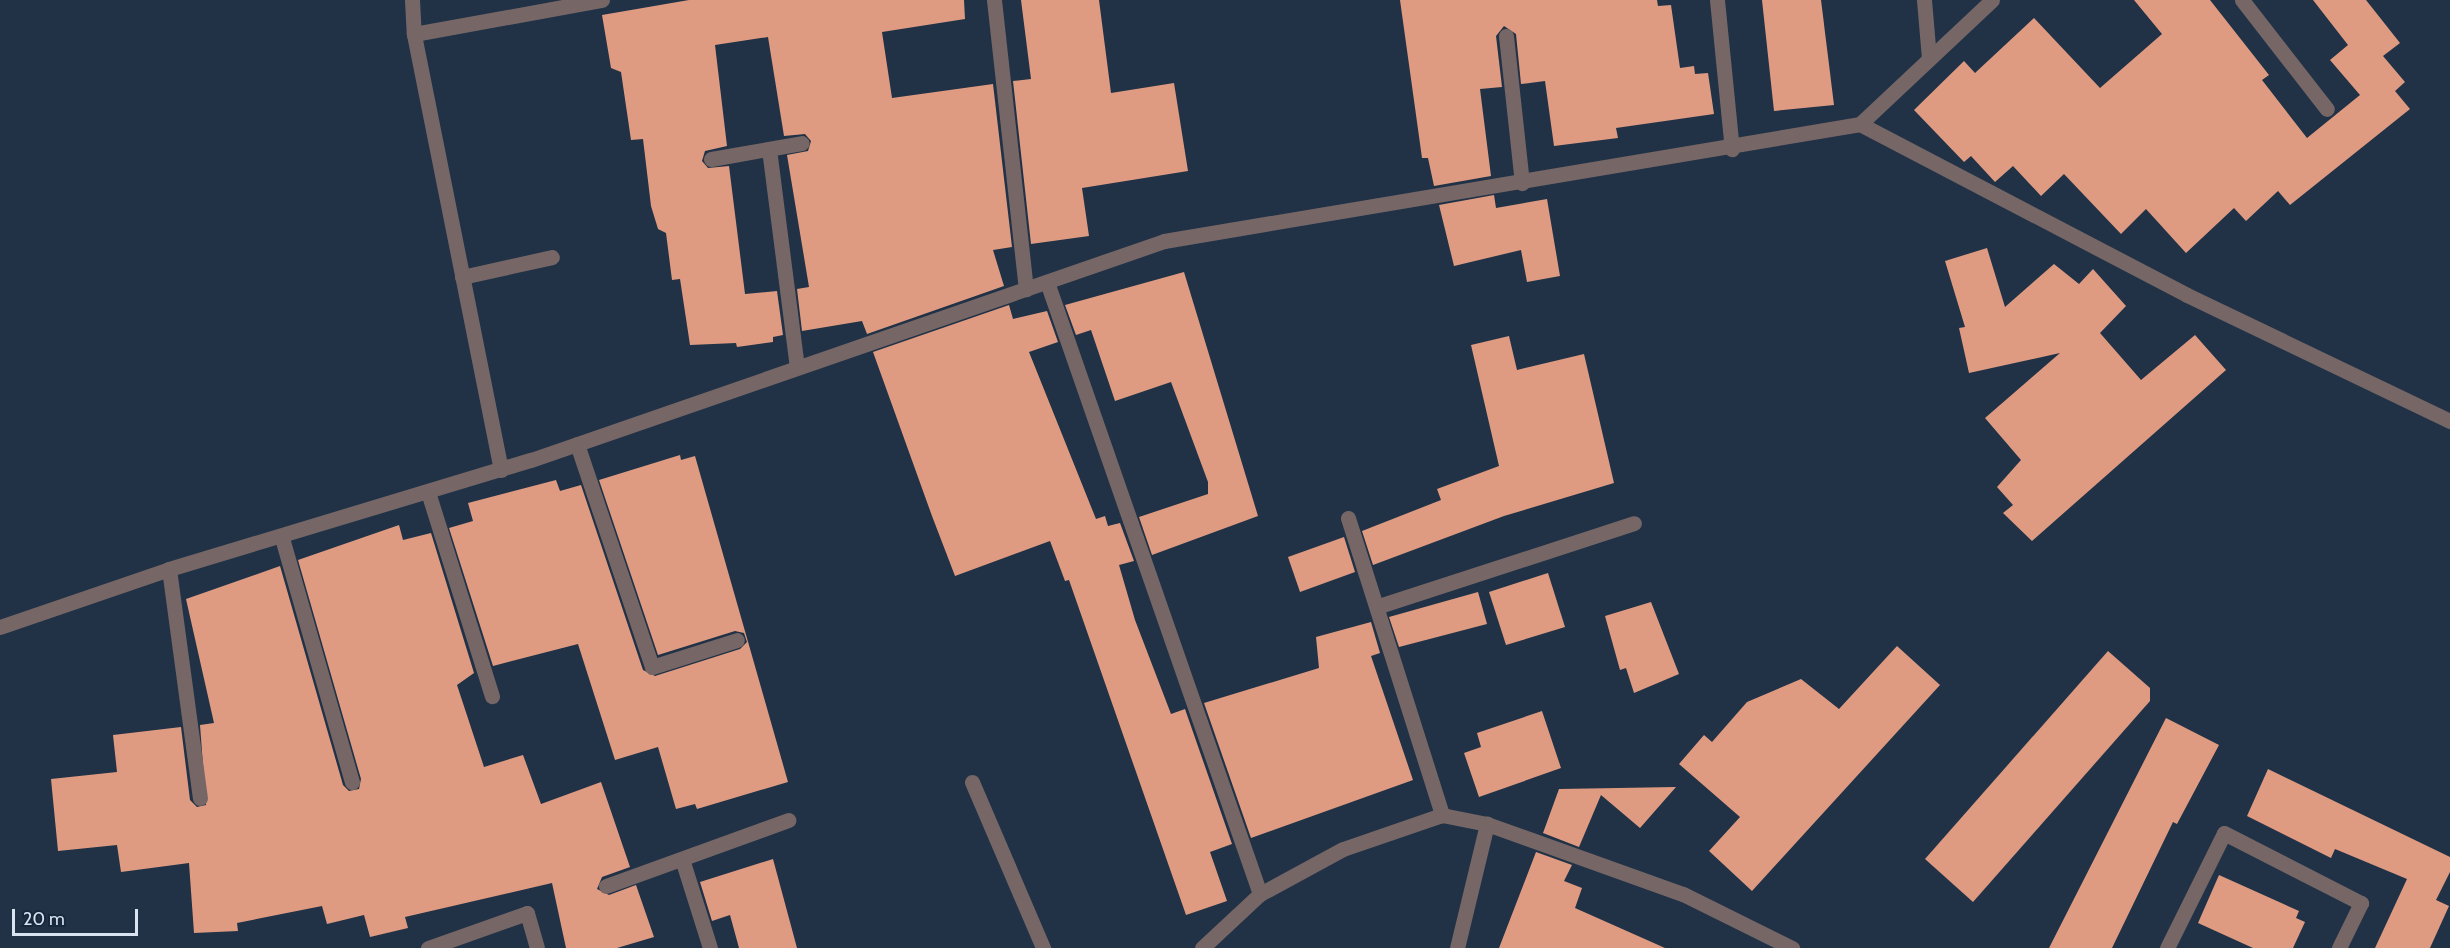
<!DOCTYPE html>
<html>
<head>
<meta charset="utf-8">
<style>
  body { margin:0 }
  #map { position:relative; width:2450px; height:948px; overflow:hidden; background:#213247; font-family:Cabin,sans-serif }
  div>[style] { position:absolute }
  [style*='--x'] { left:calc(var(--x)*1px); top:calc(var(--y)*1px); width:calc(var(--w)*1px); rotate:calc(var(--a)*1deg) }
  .building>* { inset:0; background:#df9b81 }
  .minor>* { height:15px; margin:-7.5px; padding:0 7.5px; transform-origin:7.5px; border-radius:7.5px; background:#766766 }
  span { translate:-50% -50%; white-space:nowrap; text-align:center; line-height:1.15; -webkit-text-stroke:6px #18283c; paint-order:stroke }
  .scale { position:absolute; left:12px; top:909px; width:126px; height:27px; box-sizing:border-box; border:3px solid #d9e4f2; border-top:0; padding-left:8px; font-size:18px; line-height:21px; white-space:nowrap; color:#d9e4f2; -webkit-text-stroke:4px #18283c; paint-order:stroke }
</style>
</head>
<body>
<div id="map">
  <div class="building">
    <i style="clip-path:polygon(689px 0,964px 0,965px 19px,882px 32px,892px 98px,993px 84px,1012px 247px,993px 250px,1004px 286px,867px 334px,862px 321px,802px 331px,797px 289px,809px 287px,787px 155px,808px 151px,811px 141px,805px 134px,784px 136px,768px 37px,715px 45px,727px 146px,705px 151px,702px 161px,708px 168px,729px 166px,745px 294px,777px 291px,783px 335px,773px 337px,773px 342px,737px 347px,736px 343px,690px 345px,680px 279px,672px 280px,666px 233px,658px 229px,651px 206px,643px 139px,631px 140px,621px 72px,611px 68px,602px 15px)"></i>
    <i style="clip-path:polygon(1021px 0,1099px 0,1111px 93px,1174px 83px,1188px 171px,1082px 188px,1089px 236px,1031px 244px,1013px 81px,1031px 79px)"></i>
    <i style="clip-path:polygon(1400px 0,1657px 0,1658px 6px,1671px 5px,1680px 68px,1694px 66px,1695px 74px,1708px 73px,1714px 114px,1616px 128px,1618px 138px,1554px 146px,1545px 81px,1521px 84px,1516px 34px,1504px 26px,1496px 36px,1502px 87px,1480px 89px,1491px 176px,1434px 186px,1428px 158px,1422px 158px)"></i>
    <i style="clip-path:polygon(1762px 0,1821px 0,1834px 105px,1774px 111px)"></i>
    <i style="clip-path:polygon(2134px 0,2210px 0,2269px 75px,2262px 80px,2307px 138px,2360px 95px,2330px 60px,2348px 45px,2313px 0,2366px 0,2400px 43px,2383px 56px,2405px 82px,2395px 91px,2410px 109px,2290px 205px,2278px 191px,2246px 221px,2234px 208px,2186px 253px,2146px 209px,2121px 234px,2064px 174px,2041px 196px,2013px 166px,1995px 182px,1971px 156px,1964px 162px,1914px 110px,1964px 61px,1975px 73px,2034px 18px,2100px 88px,2162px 34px)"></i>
    <i style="clip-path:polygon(1494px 195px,1496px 208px,1547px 199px,1560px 276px,1527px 282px,1521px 250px,1454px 266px,1439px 205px)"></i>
    <i style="clip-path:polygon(1987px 248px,2005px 307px,2054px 264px,2079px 284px,2093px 269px,2126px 306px,2100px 333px,2141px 380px,2195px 335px,2226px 370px,2032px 541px,2003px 513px,2013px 505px,1997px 487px,2021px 460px,1985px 418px,2060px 353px,1969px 373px,1959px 328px,1965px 327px,1945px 261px)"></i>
    <i style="clip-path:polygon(1184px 272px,1258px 516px,1152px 555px,1139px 517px,1208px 494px,1208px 482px,1171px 382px,1115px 401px,1091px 330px,1076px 335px,1065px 305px)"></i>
    <i style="clip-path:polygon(1009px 305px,1013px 319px,1047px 311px,1058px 342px,1029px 352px,1096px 519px,1105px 516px,1108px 526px,1120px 523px,1134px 561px,1119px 565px,1135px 620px,1171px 714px,1185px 709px,1232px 844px,1210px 852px,1227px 901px,1186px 915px,1069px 580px,1065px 581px,1050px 541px,955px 576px,932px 516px,873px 352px)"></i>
    <i style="clip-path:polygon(1509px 336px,1517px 370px,1584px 354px,1614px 483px,1504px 516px,1373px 565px,1362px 531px,1441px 500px,1437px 489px,1499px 466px,1471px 345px)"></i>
    <i style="clip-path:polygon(680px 455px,681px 460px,695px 456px,788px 782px,697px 809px,695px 804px,676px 809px,658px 747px,615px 760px,578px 644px,493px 666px,449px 528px,473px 521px,468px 503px,556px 480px,560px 491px,581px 485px,643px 670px,655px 676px,740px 649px,747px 642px,744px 633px,735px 631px,658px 655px,599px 480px)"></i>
    <i style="clip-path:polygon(399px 525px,403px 540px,431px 533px,474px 673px,457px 685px,484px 767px,523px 755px,541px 804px,601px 782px,630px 867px,602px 877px,597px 889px,609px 895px,636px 885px,654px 937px,617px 948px,566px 948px,552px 883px,405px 917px,408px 928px,370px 937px,364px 915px,327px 924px,322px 906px,237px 923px,238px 931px,194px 933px,189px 863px,121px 872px,117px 845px,58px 851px,51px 779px,117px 772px,113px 735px,181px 727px,190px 800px,197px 807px,206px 805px,200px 725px,214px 723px,186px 599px,280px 566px,343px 785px,349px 791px,359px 789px,361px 779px,298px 560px)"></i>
    <i style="clip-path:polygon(1344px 537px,1355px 572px,1300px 592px,1288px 557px)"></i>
    <i style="clip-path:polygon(1548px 573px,1565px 627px,1506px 645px,1489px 592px)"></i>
    <i style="clip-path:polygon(1478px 592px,1487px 624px,1399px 647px,1389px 617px)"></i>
    <i style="clip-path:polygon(1651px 602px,1679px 674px,1634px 693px,1626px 668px,1620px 670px,1605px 616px)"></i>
    <i style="clip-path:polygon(1371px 622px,1380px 653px,1371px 656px,1413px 780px,1251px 838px,1204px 703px,1319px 668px,1316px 637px)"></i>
    <i style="clip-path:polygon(1897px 646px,1940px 685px,1752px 891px,1709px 851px,1740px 817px,1679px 764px,1704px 735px,1712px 742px,1747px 702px,1801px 679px,1839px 709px)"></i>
    <i style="clip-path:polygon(2108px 651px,2150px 688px,2150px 701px,1973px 902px,1925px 859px)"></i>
    <i style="clip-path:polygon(1542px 711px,1561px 768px,1479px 797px,1464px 753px,1481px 747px,1477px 733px)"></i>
    <i style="clip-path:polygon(2166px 718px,2219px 745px,2177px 824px,2173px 822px,2112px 948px,2049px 948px)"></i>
    <i style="clip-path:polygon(2268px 769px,2450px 857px,2450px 872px,2436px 900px,2449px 906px,2430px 948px,2375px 948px,2407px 879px,2335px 849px,2331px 858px,2247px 816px)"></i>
    <i style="clip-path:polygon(1676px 787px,1640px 828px,1601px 795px,1579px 847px,1543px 833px,1559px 789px)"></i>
    <i style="clip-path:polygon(1536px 852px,1572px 865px,1564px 881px,1582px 888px,1575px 908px,1665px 948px,1499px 948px)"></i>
    <i style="clip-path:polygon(773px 859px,797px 948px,739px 948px,730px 915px,712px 921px,700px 882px)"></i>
    <i style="clip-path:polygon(2219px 875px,2299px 911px,2296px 918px,2305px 922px,2293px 948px,2253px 948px,2198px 923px)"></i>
  </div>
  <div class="minor">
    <i style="--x:412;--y:0;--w:34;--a:87"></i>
    <i style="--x:994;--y:0;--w:291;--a:83.7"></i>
    <i style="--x:1717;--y:0;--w:150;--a:84.3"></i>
    <i style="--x:1924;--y:0;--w:58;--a:85.1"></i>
    <i style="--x:2242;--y:0;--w:138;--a:52.1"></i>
    <i style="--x:1506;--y:36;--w:148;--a:83.8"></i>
    <i style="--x:1860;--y:124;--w:369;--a:27.6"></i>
    <i style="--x:2187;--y:295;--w:292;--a:25.6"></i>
    <i style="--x:769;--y:149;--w:220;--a:82.7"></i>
    <i style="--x:711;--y:159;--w:92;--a:-10"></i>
    <i style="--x:462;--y:277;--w:92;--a:-12.5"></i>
    <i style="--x:1047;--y:282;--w:648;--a:70.81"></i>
    <i style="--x:577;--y:444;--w:235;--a:71.4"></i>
    <i style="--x:652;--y:667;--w:89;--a:-17.6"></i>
    <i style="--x:501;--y:470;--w:445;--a:-101.3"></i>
    <i style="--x:414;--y:34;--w:191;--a:-10.3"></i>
    <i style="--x:428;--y:492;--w:214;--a:72.6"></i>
    <i style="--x:1348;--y:518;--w:312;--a:72.4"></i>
    <i style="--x:282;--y:538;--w:254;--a:74"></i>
    <i style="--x:169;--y:569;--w:231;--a:82.3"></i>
    <i style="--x:1379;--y:606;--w:268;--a:-18"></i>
    <i style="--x:0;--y:627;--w:179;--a:-18.9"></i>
    <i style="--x:169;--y:569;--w:378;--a:-16.8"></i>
    <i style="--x:531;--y:460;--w:670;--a:-19.08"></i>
    <i style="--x:1164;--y:241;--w:706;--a:-9.54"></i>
    <i style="--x:1860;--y:124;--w:181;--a:-43.2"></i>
    <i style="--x:972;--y:782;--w:181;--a:66.8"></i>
    <i style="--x:682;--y:859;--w:93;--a:72.5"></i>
    <i style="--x:606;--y:886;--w:194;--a:-19.9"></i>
    <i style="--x:428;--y:948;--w:105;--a:-19.5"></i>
    <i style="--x:527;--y:913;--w:36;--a:74"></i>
    <i style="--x:1202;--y:948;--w:79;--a:-43"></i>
    <i style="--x:1260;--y:894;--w:94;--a:-28.5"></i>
    <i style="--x:1343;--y:849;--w:105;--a:-19"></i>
    <i style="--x:1442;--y:815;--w:46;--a:11.3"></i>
    <i style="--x:1487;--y:824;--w:208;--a:19.7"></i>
    <i style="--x:1683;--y:894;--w:122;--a:26.4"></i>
    <i style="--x:1457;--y:948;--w:128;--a:-76.4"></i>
    <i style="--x:2167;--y:948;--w:128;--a:-63.6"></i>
    <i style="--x:2224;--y:833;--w:154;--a:27.1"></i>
    <i style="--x:2361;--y:903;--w:50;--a:116.1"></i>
  </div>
  <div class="scale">20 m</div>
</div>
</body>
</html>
